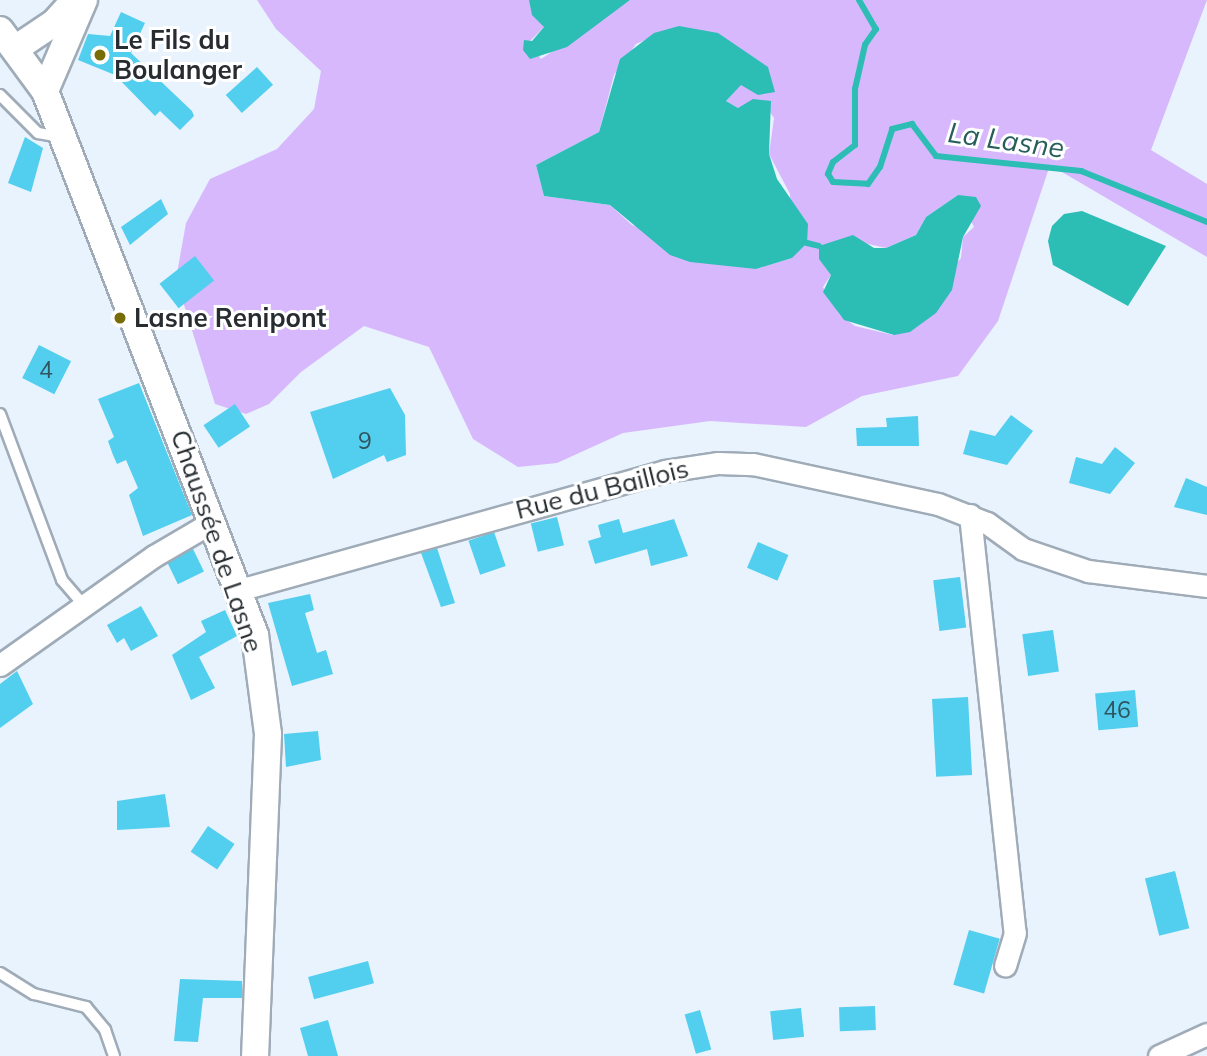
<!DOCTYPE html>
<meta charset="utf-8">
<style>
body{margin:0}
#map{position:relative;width:1207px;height:1056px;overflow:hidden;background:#e8f3fe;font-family:Mulish,sans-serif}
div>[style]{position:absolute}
.green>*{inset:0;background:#d7b8fd}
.water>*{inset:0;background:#2cbdb5}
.stream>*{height:6px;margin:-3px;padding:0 3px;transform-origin:3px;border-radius:3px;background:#2cbdb5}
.building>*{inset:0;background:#52ceee;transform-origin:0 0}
.roads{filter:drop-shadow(2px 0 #9facb8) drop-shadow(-2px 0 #9facb8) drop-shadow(0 2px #9facb8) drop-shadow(0 -2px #9facb8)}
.service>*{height:10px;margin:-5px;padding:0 5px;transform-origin:5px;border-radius:5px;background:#fff}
.minor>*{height:21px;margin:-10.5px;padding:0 10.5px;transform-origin:10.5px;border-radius:10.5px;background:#fff}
.tertiary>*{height:26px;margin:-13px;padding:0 13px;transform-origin:13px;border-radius:13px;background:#fff}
.dots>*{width:19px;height:19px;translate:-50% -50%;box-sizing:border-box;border:4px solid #fff;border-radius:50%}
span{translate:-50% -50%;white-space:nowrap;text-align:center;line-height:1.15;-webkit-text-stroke:6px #fff;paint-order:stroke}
.number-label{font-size:23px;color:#315460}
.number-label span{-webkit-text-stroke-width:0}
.poi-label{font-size:26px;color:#262c30;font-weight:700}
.left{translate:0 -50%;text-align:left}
.street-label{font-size:26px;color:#262c30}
.water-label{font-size:28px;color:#265e5a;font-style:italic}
</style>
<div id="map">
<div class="green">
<i style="clip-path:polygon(evenodd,257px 0,529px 0,544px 27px,530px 41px,541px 59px,630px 0,1207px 0,1151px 150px,1207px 184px,1207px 257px,1050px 165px,998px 321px,958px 376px,862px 396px,806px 427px,710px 421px,623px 433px,557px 463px,518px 467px,473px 439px,429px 347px,364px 326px,301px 372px,269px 404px,246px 414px,215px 404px,176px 279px,186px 223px,210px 179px,277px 149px,314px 109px,321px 71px,276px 29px,257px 0,679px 26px,766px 95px,741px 84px,726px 101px,738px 108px,762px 101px,774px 118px,769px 154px,790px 194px,792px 258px,756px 269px,632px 225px,610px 205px,544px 196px,536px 165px,599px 132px,614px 75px,636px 44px,679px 26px,257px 0,958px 195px,974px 227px,963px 237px,961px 258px,893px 335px,855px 326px,840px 315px,823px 287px,831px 275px,828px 264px,859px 242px,886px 248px,916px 235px,926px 217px,958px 195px)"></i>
</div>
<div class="water">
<i style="clip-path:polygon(529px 0,630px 0,567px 47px,530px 59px,523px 50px,524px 40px,532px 41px,544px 27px,532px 15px)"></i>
<i style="clip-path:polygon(679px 26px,718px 33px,768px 67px,775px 92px,758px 95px,741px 85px,726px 101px,738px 108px,753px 99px,771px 101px,769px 154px,777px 179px,808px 224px,807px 243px,792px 258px,756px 269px,690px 262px,670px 255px,610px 205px,544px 196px,536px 165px,599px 132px,620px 59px,654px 33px)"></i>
<i style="clip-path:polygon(958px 195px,976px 197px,981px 206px,963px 237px,952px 290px,936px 313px,910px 332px,894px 335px,844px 320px,823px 292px,831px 275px,819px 259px,819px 246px,853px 235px,874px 248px,886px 248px,916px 235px,926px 217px)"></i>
<i style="clip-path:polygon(1082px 211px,1166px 246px,1128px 306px,1053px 265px,1048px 241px,1052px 226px,1064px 214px)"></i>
</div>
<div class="stream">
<i style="left:859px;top:0;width:34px;rotate:60deg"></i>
<i style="left:876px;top:29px;width:19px;rotate:125deg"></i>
<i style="left:865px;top:45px;width:45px;rotate:102.8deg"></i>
<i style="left:855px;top:89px;width:56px;rotate:90deg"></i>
<i style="left:855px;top:145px;width:28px;rotate:142deg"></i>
<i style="left:833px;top:162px;width:13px;rotate:113deg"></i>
<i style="left:828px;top:174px;width:9px;rotate:58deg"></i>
<i style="left:833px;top:182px;width:35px;rotate:3deg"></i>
<i style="left:868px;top:184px;width:21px;rotate:-55deg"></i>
<i style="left:880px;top:167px;width:40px;rotate:-72deg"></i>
<i style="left:892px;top:129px;width:21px;rotate:-14deg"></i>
<i style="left:912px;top:124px;width:40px;rotate:53deg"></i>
<i style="left:936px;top:156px;width:146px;rotate:5.9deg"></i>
<i style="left:1081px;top:171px;width:136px;rotate:22deg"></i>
<i style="left:807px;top:243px;width:12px;rotate:14deg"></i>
</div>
<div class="building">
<i style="clip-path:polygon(121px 12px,145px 23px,131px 53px,192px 111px,194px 116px,180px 130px,160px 111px,155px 116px,115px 75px,78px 60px,88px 34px,110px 36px)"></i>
<i style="left:257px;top:67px;width:24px;height:42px;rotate:48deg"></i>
<i style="clip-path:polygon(25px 137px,43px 148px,31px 192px,8px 183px)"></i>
<i style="clip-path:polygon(161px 199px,168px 214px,130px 245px,121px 227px)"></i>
<i style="left:195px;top:256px;width:31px;height:45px;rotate:52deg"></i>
<i style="left:39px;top:345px;width:36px;height:37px;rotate:27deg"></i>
<i style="clip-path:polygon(139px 383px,192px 515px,143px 536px,129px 495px,138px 488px,126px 460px,117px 464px,113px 455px,108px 441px,114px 437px,98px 399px)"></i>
<i style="clip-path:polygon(390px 388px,405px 415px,406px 455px,387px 462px,384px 455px,333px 479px,310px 412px)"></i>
<i style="left:235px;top:404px;width:27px;height:38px;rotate:56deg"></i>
<i style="clip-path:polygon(1011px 415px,1033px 431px,1007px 465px,963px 454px,970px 430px,995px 436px)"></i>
<i style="clip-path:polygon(918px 416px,919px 446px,857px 446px,856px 428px,887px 427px,886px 418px)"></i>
<i style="clip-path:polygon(1115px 447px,1135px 463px,1110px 494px,1069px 483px,1076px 457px,1102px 464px)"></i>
<i style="clip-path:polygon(1186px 478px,1207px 487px,1207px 515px,1174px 507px)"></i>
<i style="left:557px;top:517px;width:29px;height:27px;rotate:76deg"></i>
<i style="clip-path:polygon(619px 519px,623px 533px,674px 519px,688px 556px,651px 566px,647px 549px,595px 564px,588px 541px,601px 537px,598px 525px)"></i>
<i style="left:494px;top:532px;width:36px;height:27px;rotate:71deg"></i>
<i style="left:758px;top:542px;width:33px;height:28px;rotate:23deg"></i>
<i style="clip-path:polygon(437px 548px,455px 603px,441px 607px,421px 553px)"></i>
<i style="left:193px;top:549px;width:25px;height:29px;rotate:64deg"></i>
<i style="left:960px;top:577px;width:51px;height:27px;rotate:83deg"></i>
<i style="clip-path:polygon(310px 594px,314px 610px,305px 613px,317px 653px,326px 650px,333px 674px,292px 686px,268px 603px)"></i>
<i style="clip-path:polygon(141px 606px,158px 636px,131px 651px,124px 638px,117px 643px,107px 625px)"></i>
<i style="clip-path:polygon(225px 610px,237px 636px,199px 657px,215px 688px,191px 700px,172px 655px,206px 632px,201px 621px)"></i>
<i style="left:1053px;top:630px;width:42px;height:31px;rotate:82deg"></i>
<i style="clip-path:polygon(17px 671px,33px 704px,0 728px,0 684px)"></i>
<i style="left:1135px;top:690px;width:37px;height:40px;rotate:85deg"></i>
<i style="left:968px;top:697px;width:78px;height:36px;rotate:87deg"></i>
<i style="clip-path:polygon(318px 731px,321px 760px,286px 767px,284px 734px)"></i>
<i style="clip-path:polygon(165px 794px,170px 827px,117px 830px,117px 801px)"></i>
<i style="left:208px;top:826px;width:32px;height:31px;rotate:34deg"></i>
<i style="left:1175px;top:871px;width:59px;height:31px;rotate:76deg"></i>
<i style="left:969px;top:930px;width:32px;height:57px;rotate:16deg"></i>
<i style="left:368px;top:961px;width:23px;height:62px;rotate:75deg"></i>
<i style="clip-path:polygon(180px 979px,242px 981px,242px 998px,203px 998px,198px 1042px,174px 1041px)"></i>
<i style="left:875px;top:1006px;width:24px;height:36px;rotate:88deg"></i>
<i style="left:801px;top:1008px;width:29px;height:31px;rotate:84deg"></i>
<i style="left:700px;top:1010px;width:41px;height:16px;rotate:74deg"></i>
<i style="clip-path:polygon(328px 1020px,338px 1056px,308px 1056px,300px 1028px)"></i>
</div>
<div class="roads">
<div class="service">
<i style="left:0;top:95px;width:54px;rotate:45deg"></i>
<i style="left:38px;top:133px;width:23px;rotate:10deg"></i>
<i style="left:0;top:414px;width:177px;rotate:69.5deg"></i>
<i style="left:62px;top:580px;width:33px;rotate:49deg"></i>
<i style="left:0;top:973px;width:40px;rotate:32deg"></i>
<i style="left:34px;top:994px;width:54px;rotate:14deg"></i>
<i style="left:86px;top:1007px;width:30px;rotate:50deg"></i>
<i style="left:105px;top:1030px;width:28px;rotate:71deg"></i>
</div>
<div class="minor">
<i style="left:970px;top:515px;width:420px;rotate:83.9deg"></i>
<i style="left:1015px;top:933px;width:34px;rotate:107deg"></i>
<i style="left:239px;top:590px;width:442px;rotate:-15.6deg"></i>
<i style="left:665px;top:471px;width:54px;rotate:-8.6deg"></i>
<i style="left:718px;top:463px;width:35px;rotate:2deg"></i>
<i style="left:753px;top:464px;width:189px;rotate:12.2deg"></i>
<i style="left:938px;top:504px;width:53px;rotate:21.2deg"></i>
<i style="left:987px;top:523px;width:44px;rotate:35.8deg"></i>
<i style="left:1023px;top:549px;width:69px;rotate:18.7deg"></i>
<i style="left:1088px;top:571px;width:120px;rotate:7.2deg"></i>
<i style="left:0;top:665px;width:189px;rotate:-35.3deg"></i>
<i style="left:154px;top:556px;width:69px;rotate:-30.3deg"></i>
<i style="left:1159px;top:1056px;width:53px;rotate:-24.6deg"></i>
</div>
<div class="tertiary">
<i style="left:0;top:30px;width:76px;rotate:53.6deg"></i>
<i style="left:45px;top:91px;width:583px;rotate:68.89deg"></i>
<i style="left:255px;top:635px;width:100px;rotate:82.5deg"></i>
<i style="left:268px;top:734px;width:322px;rotate:92.3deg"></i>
<i style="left:15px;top:49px;width:48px;rotate:-34deg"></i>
<i style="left:55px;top:22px;width:30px;rotate:-48deg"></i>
<i style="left:45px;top:91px;width:99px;rotate:-66.8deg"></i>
</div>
</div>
<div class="dots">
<i style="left:100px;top:55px;background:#776c06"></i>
<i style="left:120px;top:318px;background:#776c06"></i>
</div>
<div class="number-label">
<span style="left:46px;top:370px">4</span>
<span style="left:365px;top:441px">9</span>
<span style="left:1117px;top:710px">46</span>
</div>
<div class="poi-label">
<span class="left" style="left:114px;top:55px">Le Fils du<br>Boulanger</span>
<span class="left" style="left:134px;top:318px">Lasne Renipont</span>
</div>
<div class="street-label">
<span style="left:602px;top:489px;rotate:-14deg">Rue du Baillois</span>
<span style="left:217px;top:541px;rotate:71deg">Chaussée de Lasne</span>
</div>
<div class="water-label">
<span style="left:1006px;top:140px;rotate:8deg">La Lasne</span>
</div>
</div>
